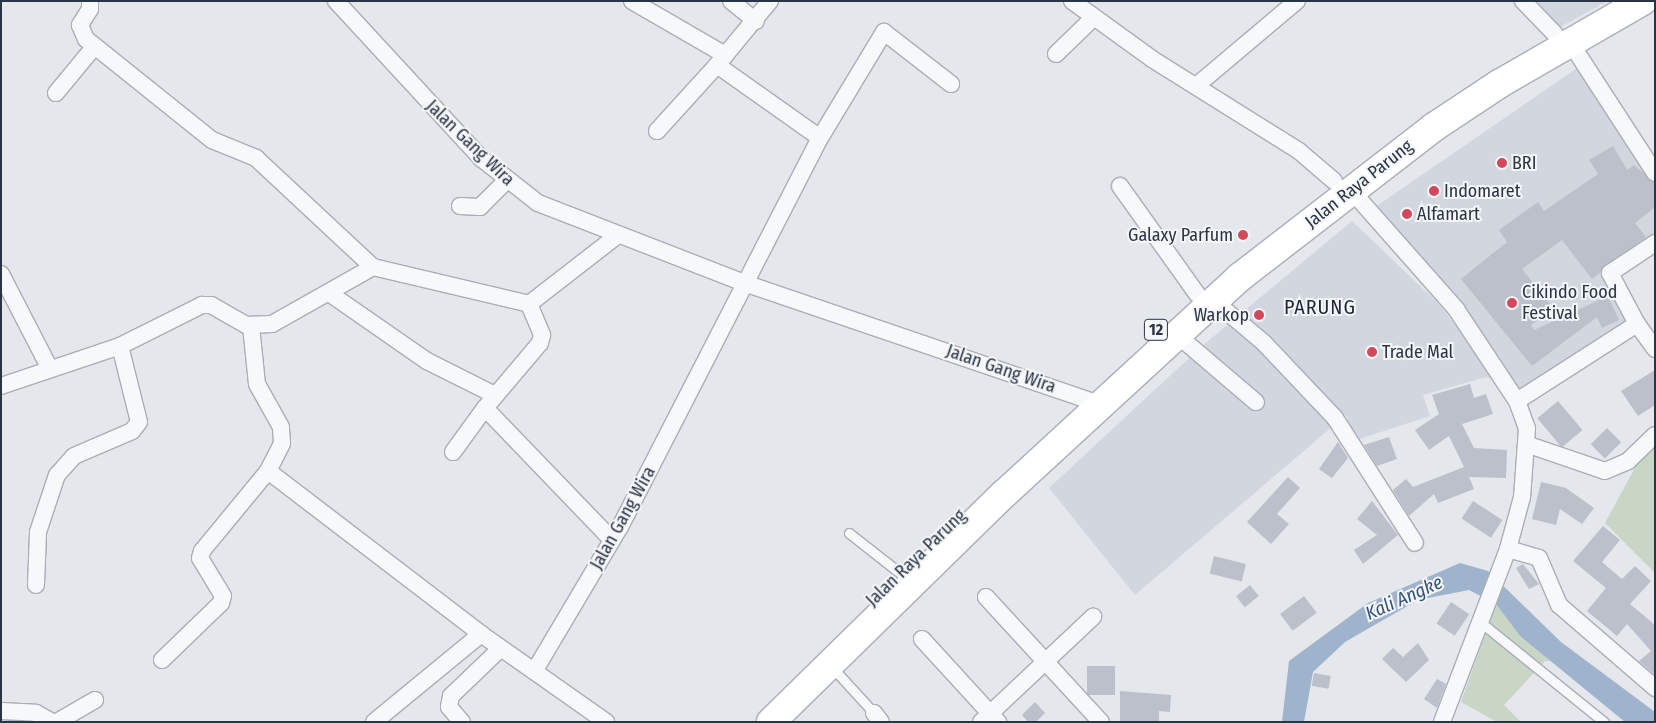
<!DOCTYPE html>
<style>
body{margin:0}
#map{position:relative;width:1656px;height:723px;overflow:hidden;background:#e4e7ec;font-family:"Fira Sans Condensed",sans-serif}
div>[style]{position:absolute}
.built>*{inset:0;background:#d2d6de}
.green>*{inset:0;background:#c9d6c5}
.water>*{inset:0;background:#9fb4cc}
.building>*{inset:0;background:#bbc0ca;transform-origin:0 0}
.roads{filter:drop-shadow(1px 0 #a9aeb7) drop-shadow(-1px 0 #a9aeb7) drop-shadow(0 1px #a9aeb7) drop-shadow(0 -1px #a9aeb7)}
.service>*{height:9px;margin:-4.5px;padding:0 4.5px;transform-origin:4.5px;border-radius:4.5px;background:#f7f8fa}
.minor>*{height:16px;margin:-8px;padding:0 8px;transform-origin:8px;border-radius:8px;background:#f7f8fa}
.trunk>*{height:28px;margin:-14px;padding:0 14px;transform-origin:14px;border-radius:14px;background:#fff}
.dots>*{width:14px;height:14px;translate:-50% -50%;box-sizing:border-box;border:2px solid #f4f6f9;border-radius:50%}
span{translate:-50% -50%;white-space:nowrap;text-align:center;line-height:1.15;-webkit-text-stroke:4px #f4f6f9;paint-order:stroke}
.shield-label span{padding:1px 4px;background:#f4f6f9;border:1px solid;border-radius:4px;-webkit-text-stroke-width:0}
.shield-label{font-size:16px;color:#2b3445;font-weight:700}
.street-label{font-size:18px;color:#2b3445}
.poi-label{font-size:18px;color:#2b3445}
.left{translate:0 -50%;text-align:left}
.right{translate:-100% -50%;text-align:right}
.water-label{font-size:19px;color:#34527a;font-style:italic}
.quarter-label{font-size:20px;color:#1d2536;letter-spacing:1px}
.frame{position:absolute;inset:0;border:2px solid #2b3445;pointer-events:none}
</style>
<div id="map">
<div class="built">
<i style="clip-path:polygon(1521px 1px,1608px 1px,1553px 31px)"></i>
<i style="clip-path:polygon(1583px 64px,1655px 177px,1655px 238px,1608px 267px,1630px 323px,1580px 350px,1527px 400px,1456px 294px,1371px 210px)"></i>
<i style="clip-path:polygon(1352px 221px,1439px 304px,1499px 382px,1486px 377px,1423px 395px,1430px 416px,1356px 440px,1346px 415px,1135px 595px,1049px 488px,1201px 347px)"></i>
</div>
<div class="green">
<i style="clip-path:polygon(1655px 444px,1655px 573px,1605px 523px,1637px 464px)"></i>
<i style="clip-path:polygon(1496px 604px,1520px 636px,1554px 661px,1545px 661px,1504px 705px,1521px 722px,1497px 722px,1461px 702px)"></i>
</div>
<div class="water">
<i style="clip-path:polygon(1460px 563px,1488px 571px,1561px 642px,1655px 712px,1655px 722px,1625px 722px,1520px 636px,1496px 604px,1469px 590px,1418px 600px,1345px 642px,1313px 672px,1304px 722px,1282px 722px,1289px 661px,1368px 603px)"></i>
</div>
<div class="building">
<i style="clip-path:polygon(1613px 146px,1627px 170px,1634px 165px,1655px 183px,1655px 207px,1635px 223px,1646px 237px,1592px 279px,1562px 240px,1522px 269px,1553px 308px,1531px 325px,1534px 330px,1608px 296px,1619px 320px,1602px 328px,1597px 317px,1532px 366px,1461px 279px,1507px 242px,1499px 230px,1538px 202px,1544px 211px,1598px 174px,1589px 160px)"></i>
<i style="clip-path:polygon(1655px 370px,1655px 405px,1638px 416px,1621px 391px)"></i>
<i style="clip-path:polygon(1470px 384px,1474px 398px,1486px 394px,1493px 414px,1462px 424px,1474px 448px,1507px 450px,1506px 478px,1469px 477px,1474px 489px,1438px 503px,1434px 494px,1409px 516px,1393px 490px,1406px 479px,1413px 487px,1464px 467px,1449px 436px,1429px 450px,1415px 430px,1439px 414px,1432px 395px)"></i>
<i style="left:1558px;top:401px;width:38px;height:27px;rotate:50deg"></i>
<i style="left:1607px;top:428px;width:20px;height:23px;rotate:45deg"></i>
<i style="clip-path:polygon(1389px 437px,1397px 459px,1377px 466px,1364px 445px)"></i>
<i style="clip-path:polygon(1338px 442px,1348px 458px,1332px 478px,1319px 469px)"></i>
<i style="clip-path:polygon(1288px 477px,1300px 488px,1277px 514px,1289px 524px,1271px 544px,1247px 522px)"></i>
<i style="clip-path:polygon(1541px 482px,1566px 488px,1594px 508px,1582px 524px,1560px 509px,1556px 525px,1532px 519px)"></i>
<i style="clip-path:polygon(1372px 501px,1398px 535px,1363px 564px,1354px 550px,1377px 535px,1357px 519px)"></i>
<i style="left:1473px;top:501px;width:35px;height:21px;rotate:33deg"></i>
<i style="clip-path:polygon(1603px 526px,1620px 540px,1602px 562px,1622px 579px,1635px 566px,1651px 581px,1630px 604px,1655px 625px,1655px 675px,1639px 661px,1651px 651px,1627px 624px,1617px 636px,1587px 611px,1606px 588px,1573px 561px)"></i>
<i style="left:1214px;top:556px;width:33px;height:18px;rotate:14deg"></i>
<i style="clip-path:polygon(1523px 564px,1539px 584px,1529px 589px,1516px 568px)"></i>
<i style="left:1250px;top:585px;width:14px;height:18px;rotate:51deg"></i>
<i style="left:1304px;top:596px;width:21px;height:30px;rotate:53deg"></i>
<i style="left:1451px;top:602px;width:22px;height:26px;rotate:34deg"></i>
<i style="clip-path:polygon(1418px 643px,1429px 660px,1406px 682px,1382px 659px,1393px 648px,1403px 657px)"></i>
<i style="left:1087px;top:666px;width:28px;height:29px"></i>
<i style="left:1314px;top:673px;width:17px;height:13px;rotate:10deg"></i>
<i style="clip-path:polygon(1437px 679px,1446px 684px,1437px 708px,1424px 699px)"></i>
<i style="clip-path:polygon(1120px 691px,1171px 695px,1170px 712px,1159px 711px,1159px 722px,1120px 722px)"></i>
<i style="clip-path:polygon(1035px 702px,1045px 713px,1036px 722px,1028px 722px,1022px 715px)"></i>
</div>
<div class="roads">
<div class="service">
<i style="left:849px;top:533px;width:65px;rotate:38.1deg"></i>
<i style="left:1478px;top:620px;width:162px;rotate:39deg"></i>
<i style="left:831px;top:666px;width:64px;rotate:47.5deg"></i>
</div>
<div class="minor">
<i style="left:90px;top:1px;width:8px;rotate:90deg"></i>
<i style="left:90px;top:9px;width:19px;rotate:122deg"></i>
<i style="left:80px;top:25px;width:15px;rotate:67deg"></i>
<i style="left:86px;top:39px;width:161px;rotate:38.7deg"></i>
<i style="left:212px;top:140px;width:48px;rotate:22.2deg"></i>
<i style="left:256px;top:158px;width:160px;rotate:43deg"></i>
<i style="left:336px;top:1px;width:215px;rotate:47.3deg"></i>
<i style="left:482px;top:159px;width:71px;rotate:38.2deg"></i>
<i style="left:538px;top:203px;width:224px;rotate:21.2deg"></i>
<i style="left:747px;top:284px;width:376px;rotate:18.8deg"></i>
<i style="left:632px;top:1px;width:108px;rotate:30.1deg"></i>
<i style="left:731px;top:1px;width:32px;rotate:39deg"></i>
<i style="left:770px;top:1px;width:83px;rotate:129.6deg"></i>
<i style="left:717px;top:65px;width:126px;rotate:35.3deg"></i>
<i style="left:1072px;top:1px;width:99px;rotate:35.9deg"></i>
<i style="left:1152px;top:59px;width:173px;rotate:32deg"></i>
<i style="left:1299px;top:151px;width:46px;rotate:40.6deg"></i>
<i style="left:1523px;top:1px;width:45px;rotate:45.9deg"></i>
<i style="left:1570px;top:42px;width:156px;rotate:57deg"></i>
<i style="left:1056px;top:54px;width:50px;rotate:-44.2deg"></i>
<i style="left:1196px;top:86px;width:132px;rotate:-40.1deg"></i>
<i style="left:56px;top:93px;width:60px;rotate:-50.4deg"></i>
<i style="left:657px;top:131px;width:89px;rotate:-47.7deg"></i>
<i style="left:1120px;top:186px;width:133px;rotate:54.5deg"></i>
<i style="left:1350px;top:189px;width:160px;rotate:48.5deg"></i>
<i style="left:1456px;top:309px;width:110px;rotate:56.5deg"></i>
<i style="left:1517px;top:401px;width:29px;rotate:70deg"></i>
<i style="left:1527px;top:428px;width:69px;rotate:94.1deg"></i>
<i style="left:1522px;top:497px;width:54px;rotate:105.1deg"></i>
<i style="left:1508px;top:549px;width:185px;rotate:110.9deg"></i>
<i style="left:460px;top:206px;width:20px;rotate:3deg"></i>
<i style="left:480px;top:207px;width:37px;rotate:-45deg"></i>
<i style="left:1px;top:274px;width:107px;rotate:62.7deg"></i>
<i style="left:329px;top:293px;width:119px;rotate:34.8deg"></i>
<i style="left:427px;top:361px;width:74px;rotate:26.6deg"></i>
<i style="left:1213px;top:300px;width:67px;rotate:40.1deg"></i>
<i style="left:1264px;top:343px;width:103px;rotate:46.6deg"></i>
<i style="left:1335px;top:418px;width:148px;rotate:57.4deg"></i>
<i style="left:529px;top:304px;width:34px;rotate:67deg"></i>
<i style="left:542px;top:335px;width:8px;rotate:104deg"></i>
<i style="left:540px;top:343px;width:85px;rotate:130.2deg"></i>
<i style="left:485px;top:408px;width:183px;rotate:46.1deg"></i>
<i style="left:529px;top:304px;width:113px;rotate:-37.8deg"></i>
<i style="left:1637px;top:324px;width:31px;rotate:54deg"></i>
<i style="left:1176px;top:334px;width:105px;rotate:40.4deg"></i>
<i style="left:1px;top:386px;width:126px;rotate:-18.6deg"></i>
<i style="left:120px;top:346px;width:92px;rotate:-26.6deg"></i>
<i style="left:202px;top:305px;width:9px"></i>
<i style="left:211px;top:305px;width:40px;rotate:29.7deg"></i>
<i style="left:246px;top:325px;width:26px;rotate:-2deg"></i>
<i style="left:272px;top:324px;width:116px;rotate:-29.4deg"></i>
<i style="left:373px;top:267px;width:160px;rotate:13.3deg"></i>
<i style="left:1517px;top:401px;width:143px;rotate:-32.7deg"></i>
<i style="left:1637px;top:324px;width:58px;rotate:-117.9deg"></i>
<i style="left:1610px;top:273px;width:54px;rotate:-33.7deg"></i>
<i style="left:1529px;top:445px;width:80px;rotate:18.9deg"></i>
<i style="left:1605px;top:471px;width:25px;rotate:-23deg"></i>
<i style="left:1628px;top:461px;width:37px;rotate:-44deg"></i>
<i style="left:453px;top:452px;width:54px;rotate:-54deg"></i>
<i style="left:268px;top:471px;width:268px;rotate:37.4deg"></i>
<i style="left:481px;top:634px;width:153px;rotate:35.1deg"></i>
<i style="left:1508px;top:549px;width:32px;rotate:16deg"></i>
<i style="left:1539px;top:558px;width:51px;rotate:66.9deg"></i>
<i style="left:1559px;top:605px;width:127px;rotate:40.8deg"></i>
<i style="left:36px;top:585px;width:53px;rotate:-87.8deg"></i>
<i style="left:38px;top:532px;width:60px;rotate:-71.6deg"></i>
<i style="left:57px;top:475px;width:25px;rotate:-48deg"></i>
<i style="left:74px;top:456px;width:63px;rotate:-23.3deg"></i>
<i style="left:132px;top:431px;width:11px;rotate:-52deg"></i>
<i style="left:139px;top:422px;width:78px;rotate:-104deg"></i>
<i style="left:986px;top:597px;width:170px;rotate:47.4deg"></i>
<i style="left:922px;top:639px;width:113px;rotate:47.5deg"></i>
<i style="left:162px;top:660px;width:82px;rotate:-44deg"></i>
<i style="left:221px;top:603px;width:7px;rotate:-74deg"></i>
<i style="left:223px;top:596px;width:44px;rotate:-121.2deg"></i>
<i style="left:200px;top:558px;width:7px;rotate:-74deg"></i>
<i style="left:202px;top:551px;width:104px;rotate:-50.5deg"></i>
<i style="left:268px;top:471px;width:31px;rotate:-63deg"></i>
<i style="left:282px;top:443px;width:16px;rotate:-94deg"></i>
<i style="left:281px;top:427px;width:49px;rotate:-119.2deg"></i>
<i style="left:257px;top:384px;width:58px;rotate:-95.9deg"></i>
<i style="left:535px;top:670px;width:166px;rotate:-59.3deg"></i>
<i style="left:620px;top:527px;width:437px;rotate:-62.8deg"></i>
<i style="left:820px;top:138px;width:124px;rotate:-58.9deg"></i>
<i style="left:884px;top:32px;width:85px;rotate:37.8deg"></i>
<i style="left:1px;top:711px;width:35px;rotate:3deg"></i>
<i style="left:36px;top:713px;width:18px;rotate:29deg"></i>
<i style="left:874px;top:713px;width:11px;rotate:52deg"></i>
<i style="left:57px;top:722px;width:44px;rotate:-30.1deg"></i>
<i style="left:374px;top:722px;width:139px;rotate:-39.4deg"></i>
<i style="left:462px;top:722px;width:20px;rotate:-131deg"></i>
<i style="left:449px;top:707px;width:11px;rotate:-80deg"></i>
<i style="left:451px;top:696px;width:69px;rotate:-43.8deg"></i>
<i style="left:981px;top:722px;width:154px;rotate:-43.2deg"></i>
</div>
<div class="trunk">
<i style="left:771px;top:722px;width:326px;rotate:-44.4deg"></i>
<i style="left:1004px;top:494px;width:321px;rotate:-42.6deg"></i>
<i style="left:1240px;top:277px;width:245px;rotate:-37.7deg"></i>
<i style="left:1434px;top:127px;width:78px;rotate:-33.5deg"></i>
<i style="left:1499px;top:84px;width:166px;rotate:-30deg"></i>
</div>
</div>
<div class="dots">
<i style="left:1502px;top:163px;background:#d1495b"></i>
<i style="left:1434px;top:191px;background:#d1495b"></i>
<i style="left:1407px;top:214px;background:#d1495b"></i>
<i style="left:1243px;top:235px;background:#d1495b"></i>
<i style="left:1512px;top:303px;background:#d1495b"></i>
<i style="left:1259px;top:315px;background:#d1495b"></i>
<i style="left:1372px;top:352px;background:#d1495b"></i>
</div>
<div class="shield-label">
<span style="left:1156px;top:330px">12</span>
</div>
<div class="street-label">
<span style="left:470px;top:143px;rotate:44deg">Jalan Gang Wira</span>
<span style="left:1359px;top:184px;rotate:-38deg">Jalan Raya Parung</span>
<span style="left:1001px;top:369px;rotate:19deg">Jalan Gang Wira</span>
<span style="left:623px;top:518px;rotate:-61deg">Jalan Gang Wira</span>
<span style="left:916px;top:558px;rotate:-44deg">Jalan Raya Parung</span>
</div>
<div class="poi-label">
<span class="left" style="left:1512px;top:163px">BRI</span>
<span class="left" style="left:1444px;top:191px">Indomaret</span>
<span class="left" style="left:1417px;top:214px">Alfamart</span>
<span class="right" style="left:1233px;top:235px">Galaxy Parfum</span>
<span class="left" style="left:1522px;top:303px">Cikindo Food<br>Festival</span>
<span class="right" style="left:1249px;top:315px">Warkop</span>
<span class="left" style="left:1382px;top:352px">Trade Mal</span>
</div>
<div class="water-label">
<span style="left:1404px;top:598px;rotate:-24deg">Kali Angke</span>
</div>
<div class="quarter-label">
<span style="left:1320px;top:307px">PARUNG</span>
</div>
<div class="frame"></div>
</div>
